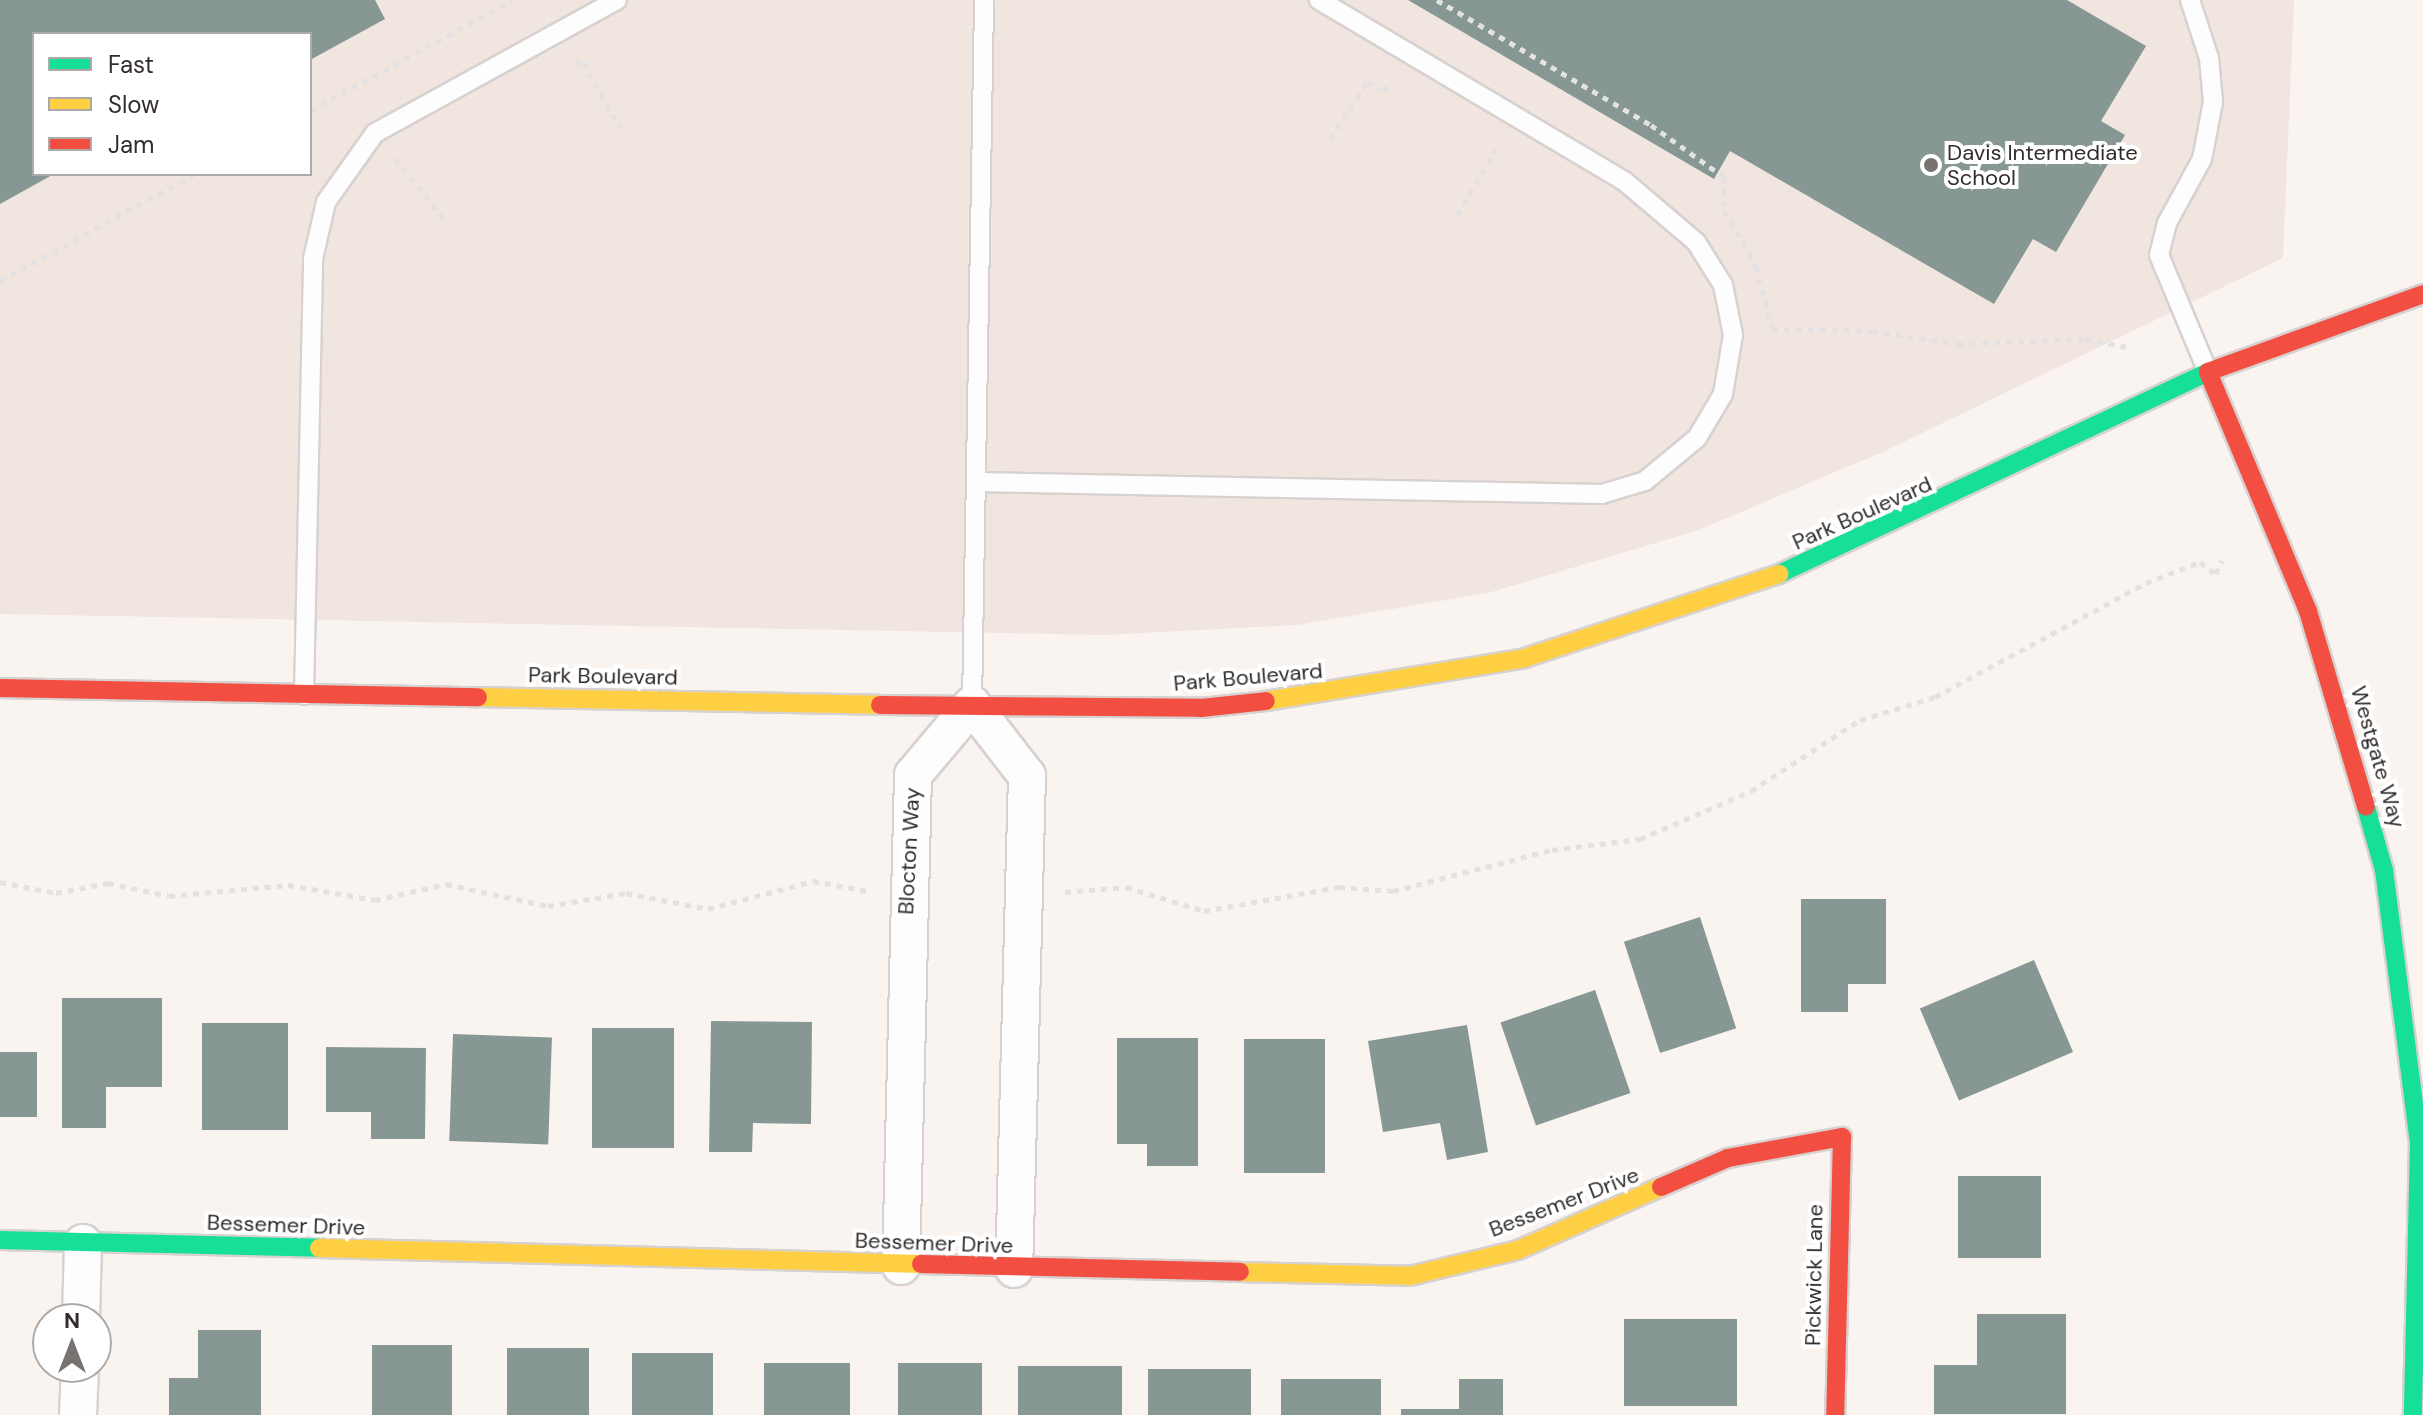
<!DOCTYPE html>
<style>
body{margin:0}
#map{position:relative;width:2423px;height:1415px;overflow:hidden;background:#faf4f1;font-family:"DM Sans",sans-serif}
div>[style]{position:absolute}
.built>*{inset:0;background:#f1e5df}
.building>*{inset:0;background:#869794;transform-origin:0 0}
.path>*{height:5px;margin-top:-2.5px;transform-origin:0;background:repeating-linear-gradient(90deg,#e3e1e1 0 6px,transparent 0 12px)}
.roads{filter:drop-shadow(2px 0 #d7d2d0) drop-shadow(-2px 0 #d7d2d0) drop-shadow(0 2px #d7d2d0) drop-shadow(0 -2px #d7d2d0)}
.lane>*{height:18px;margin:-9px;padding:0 9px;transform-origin:9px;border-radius:9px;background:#fefdfd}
.street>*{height:36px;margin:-18px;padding:0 18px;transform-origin:18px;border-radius:18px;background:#fefdfd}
.fast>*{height:18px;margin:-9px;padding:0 9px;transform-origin:9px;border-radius:9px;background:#16e098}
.slow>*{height:18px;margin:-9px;padding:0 9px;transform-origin:9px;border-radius:9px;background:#ffcf43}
.jam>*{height:18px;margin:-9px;padding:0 9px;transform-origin:9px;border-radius:9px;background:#f24e42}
.dots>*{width:22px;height:22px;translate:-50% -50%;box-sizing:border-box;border:4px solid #fff;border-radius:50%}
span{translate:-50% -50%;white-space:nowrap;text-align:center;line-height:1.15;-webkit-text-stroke:8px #fff;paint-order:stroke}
.poi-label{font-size:22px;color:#322d2b}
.left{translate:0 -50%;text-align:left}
.street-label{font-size:22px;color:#322d2b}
.legend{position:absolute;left:32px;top:32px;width:280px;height:144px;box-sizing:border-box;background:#fff;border:2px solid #adabaa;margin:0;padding:10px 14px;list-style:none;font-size:24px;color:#322d2b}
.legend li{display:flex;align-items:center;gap:16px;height:40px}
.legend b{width:40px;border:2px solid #adabaa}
.north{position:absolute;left:32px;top:1303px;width:80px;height:80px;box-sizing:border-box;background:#fff;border:2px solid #adabaa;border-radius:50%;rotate:0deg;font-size:22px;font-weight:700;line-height:32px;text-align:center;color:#322d2b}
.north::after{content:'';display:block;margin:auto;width:28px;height:36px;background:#787370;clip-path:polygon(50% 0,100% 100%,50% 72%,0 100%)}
</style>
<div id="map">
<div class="built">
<i style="clip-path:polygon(evenodd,0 0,2294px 0,2283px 258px,1885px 451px,1696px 531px,1488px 593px,1297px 625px,1104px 635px,0 614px,0 0,34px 34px,310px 34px,310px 174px,34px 174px,34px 34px)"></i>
</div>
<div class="building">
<i style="clip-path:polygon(0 0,375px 0,385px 19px,310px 60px,310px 34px,34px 34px,34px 174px,54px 174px,0 204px)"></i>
<i style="clip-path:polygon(1408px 0,2067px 0,2146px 46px,2101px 121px,2125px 135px,2056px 252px,2033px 239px,1994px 304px,1730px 151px,1714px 179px)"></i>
<i style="clip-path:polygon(1801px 899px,1886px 899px,1886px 984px,1848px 984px,1848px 1012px,1801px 1012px)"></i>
<i style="left:1700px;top:917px;width:117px;height:80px;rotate:72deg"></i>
<i style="left:2034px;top:960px;width:100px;height:124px;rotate:67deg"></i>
<i style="left:1595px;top:990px;width:109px;height:100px;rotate:71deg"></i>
<i style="clip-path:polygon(62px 998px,162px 998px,162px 1087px,106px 1087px,106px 1128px,62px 1128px)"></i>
<i style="clip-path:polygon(711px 1021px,812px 1022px,811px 1124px,753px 1123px,752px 1152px,709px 1152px)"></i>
<i style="left:202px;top:1023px;width:86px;height:107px"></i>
<i style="clip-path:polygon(1467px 1025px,1488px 1152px,1447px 1160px,1440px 1123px,1383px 1132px,1368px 1041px)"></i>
<i style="left:592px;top:1028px;width:82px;height:120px"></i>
<i style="left:453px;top:1034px;width:99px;height:107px;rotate:2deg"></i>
<i style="clip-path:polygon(1117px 1038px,1198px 1038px,1198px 1166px,1147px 1166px,1147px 1144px,1117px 1144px)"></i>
<i style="left:1244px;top:1039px;width:81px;height:134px"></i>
<i style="clip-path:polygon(326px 1047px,426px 1048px,425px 1139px,371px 1139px,371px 1112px,326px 1112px)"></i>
<i style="left:0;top:1052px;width:37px;height:65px"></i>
<i style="left:1958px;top:1176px;width:83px;height:82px"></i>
<i style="clip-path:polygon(1977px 1314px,2066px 1314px,2066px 1414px,1934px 1414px,1934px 1365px,1977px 1365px)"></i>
<i style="left:1624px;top:1319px;width:113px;height:87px"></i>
<i style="clip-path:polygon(198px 1330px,261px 1330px,261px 1415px,169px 1415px,169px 1378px,198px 1378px)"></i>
<i style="left:372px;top:1345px;width:80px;height:70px"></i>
<i style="left:507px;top:1348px;width:82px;height:67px"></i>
<i style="left:632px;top:1353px;width:81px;height:62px"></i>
<i style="left:764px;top:1363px;width:86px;height:52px"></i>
<i style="left:898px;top:1363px;width:84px;height:52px"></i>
<i style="left:1018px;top:1366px;width:104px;height:49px"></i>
<i style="left:1148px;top:1369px;width:103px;height:46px"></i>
<i style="left:1281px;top:1379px;width:100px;height:36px"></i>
<i style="clip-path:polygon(1459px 1379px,1503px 1379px,1503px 1415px,1401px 1415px,1401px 1409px,1459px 1409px)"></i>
</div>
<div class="path">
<i style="left:1437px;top:0;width:248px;rotate:30.3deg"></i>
<i style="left:1651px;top:125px;width:90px;rotate:35.5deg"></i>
<i style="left:1724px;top:177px;width:34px;rotate:90deg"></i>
<i style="left:1724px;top:211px;width:64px;rotate:59.8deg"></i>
<i style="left:1756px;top:266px;width:65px;rotate:75.7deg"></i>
<i style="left:1772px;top:329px;width:100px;rotate:1.1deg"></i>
<i style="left:1872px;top:331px;width:87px;rotate:8.6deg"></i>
<i style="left:1958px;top:344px;width:127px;rotate:-2.3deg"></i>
<i style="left:2085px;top:339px;width:43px;rotate:10.8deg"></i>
<i style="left:575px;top:62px;width:8px"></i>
<i style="left:583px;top:62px;width:75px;rotate:60.4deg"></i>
<i style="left:310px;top:111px;width:231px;rotate:-28.7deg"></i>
<i style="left:1330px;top:139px;width:68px;rotate:-57deg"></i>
<i style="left:1367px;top:82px;width:18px;rotate:29deg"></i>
<i style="left:1383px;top:91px;width:11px;rotate:-56deg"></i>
<i style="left:395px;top:158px;width:85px;rotate:51.2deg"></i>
<i style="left:1457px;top:215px;width:76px;rotate:-59deg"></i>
<i style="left:0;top:281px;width:222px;rotate:-28.8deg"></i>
<i style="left:0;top:882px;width:57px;rotate:11.1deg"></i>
<i style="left:56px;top:893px;width:53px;rotate:-10.9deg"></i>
<i style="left:108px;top:883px;width:62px;rotate:12deg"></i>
<i style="left:169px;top:896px;width:120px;rotate:-5.3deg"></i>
<i style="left:288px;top:885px;width:88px;rotate:9.8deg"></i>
<i style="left:375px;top:900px;width:73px;rotate:-12.7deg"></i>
<i style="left:446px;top:884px;width:104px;rotate:12.2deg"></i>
<i style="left:548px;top:906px;width:79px;rotate:-9.5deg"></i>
<i style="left:626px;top:893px;width:84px;rotate:11deg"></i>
<i style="left:708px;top:909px;width:109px;rotate:-14.9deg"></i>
<i style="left:813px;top:881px;width:56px;rotate:10.3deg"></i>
<i style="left:1065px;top:892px;width:61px;rotate:-4.7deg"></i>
<i style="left:1126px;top:887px;width:82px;rotate:17.1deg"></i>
<i style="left:1204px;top:911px;width:137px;rotate:-10.1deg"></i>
<i style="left:1339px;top:887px;width:54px;rotate:4.2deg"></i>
<i style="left:1393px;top:891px;width:164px;rotate:-14.5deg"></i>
<i style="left:1552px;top:850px;width:89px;rotate:-7.1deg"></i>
<i style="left:1640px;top:839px;width:121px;rotate:-23.4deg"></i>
<i style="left:1751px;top:791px;width:130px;rotate:-33.1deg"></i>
<i style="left:1860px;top:720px;width:78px;rotate:-17deg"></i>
<i style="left:1935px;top:697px;width:240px;rotate:-28.4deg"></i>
<i style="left:2146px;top:583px;width:58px;rotate:-21.3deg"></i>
<i style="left:2200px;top:562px;width:20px;rotate:37deg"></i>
<i style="left:2216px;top:574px;width:15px;rotate:-67deg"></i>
</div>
<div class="roads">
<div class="lane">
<i style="left:2190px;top:0;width:61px;rotate:71.9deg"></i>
<i style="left:2209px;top:58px;width:44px;rotate:84.8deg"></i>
<i style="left:2213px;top:102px;width:58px;rotate:100.9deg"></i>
<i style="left:2202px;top:159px;width:73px;rotate:118.7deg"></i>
<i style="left:2167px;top:223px;width:33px;rotate:104deg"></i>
<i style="left:2159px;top:255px;width:127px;rotate:67.3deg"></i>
<i style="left:977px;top:482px;width:625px;rotate:1.1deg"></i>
<i style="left:1602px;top:494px;width:45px;rotate:-16.8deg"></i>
<i style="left:1645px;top:481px;width:67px;rotate:-39.6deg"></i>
<i style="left:1697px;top:438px;width:51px;rotate:-59.4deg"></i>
<i style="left:1723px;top:394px;width:60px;rotate:-80.4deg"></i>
<i style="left:1733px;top:335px;width:51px;rotate:-101.3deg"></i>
<i style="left:1723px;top:285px;width:51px;rotate:-122.1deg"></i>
<i style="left:1696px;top:242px;width:94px;rotate:-139.7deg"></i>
<i style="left:1624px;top:181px;width:355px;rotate:-149.3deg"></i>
<i style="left:304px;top:695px;width:436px;rotate:-88.8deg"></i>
<i style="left:313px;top:259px;width:58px;rotate:-77.2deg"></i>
<i style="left:326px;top:202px;width:85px;rotate:-54.6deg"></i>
<i style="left:375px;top:133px;width:276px;rotate:-28.8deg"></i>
<i style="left:972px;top:705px;width:705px;rotate:-89.02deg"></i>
</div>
<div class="street">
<i style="left:901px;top:1266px;width:491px;rotate:-88.6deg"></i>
<i style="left:913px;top:775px;width:92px;rotate:-49.9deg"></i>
<i style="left:972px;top:705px;width:90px;rotate:52.2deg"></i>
<i style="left:1027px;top:776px;width:493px;rotate:91.5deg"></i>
<i style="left:81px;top:1319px;width:76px;rotate:-88.5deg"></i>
<i style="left:78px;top:1415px;width:48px;rotate:-87.6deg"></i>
</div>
<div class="fast">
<i style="left:1779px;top:574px;width:474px;rotate:-25.2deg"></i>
<i style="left:2366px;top:807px;width:66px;rotate:74.1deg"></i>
<i style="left:2384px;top:870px;width:275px;rotate:82.7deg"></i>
<i style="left:2419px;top:1143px;width:272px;rotate:91.3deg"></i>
<i style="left:0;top:1240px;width:319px;rotate:1.4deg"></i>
</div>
<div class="slow">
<i style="left:478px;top:697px;width:402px;rotate:1.1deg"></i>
<i style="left:1266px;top:701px;width:263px;rotate:-9.4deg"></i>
<i style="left:1525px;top:658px;width:268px;rotate:-18.3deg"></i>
<i style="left:319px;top:1248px;width:602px;rotate:1.52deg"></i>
<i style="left:1240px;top:1272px;width:170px;rotate:1.3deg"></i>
<i style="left:1410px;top:1276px;width:111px;rotate:-13.5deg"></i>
<i style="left:1518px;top:1250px;width:156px;rotate:-23.8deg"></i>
</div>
<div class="jam">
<i style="left:2208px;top:372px;width:259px;rotate:67.3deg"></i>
<i style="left:2308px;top:611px;width:204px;rotate:73.5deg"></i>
<i style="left:2208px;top:372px;width:229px;rotate:-19.9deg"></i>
<i style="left:0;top:688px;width:478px;rotate:1.1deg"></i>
<i style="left:880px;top:705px;width:321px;rotate:0.5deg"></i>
<i style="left:1201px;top:708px;width:65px;rotate:-6.1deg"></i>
<i style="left:1661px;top:1187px;width:73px;rotate:-23.4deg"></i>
<i style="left:1728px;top:1158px;width:116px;rotate:-10.4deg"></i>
<i style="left:1842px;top:1137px;width:278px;rotate:91.4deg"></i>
<i style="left:921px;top:1264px;width:319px;rotate:1.4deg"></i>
</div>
</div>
<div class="dots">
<i style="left:1931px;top:165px;background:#787370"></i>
</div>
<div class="poi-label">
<span class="left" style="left:1947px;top:165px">Davis Intermediate<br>School</span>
</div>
<div class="street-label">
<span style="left:1862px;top:513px;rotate:-24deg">Park Boulevard</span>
<span style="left:603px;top:676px;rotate:1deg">Park Boulevard</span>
<span style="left:1248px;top:677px;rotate:-5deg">Park Boulevard</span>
<span style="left:2378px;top:757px;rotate:74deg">Westgate Way</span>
<span style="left:909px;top:851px;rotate:-87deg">Blocton Way</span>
<span style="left:1564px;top:1202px;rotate:-21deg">Bessemer Drive</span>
<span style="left:286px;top:1225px;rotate:2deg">Bessemer Drive</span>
<span style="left:934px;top:1243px;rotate:2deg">Bessemer Drive</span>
<span style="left:1814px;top:1275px;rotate:-89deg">Pickwick Lane</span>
</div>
<ul class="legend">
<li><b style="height:10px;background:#16e098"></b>Fast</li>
<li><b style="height:10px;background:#ffcf43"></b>Slow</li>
<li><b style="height:10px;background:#f24e42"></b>Jam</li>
</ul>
<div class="north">N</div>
</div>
